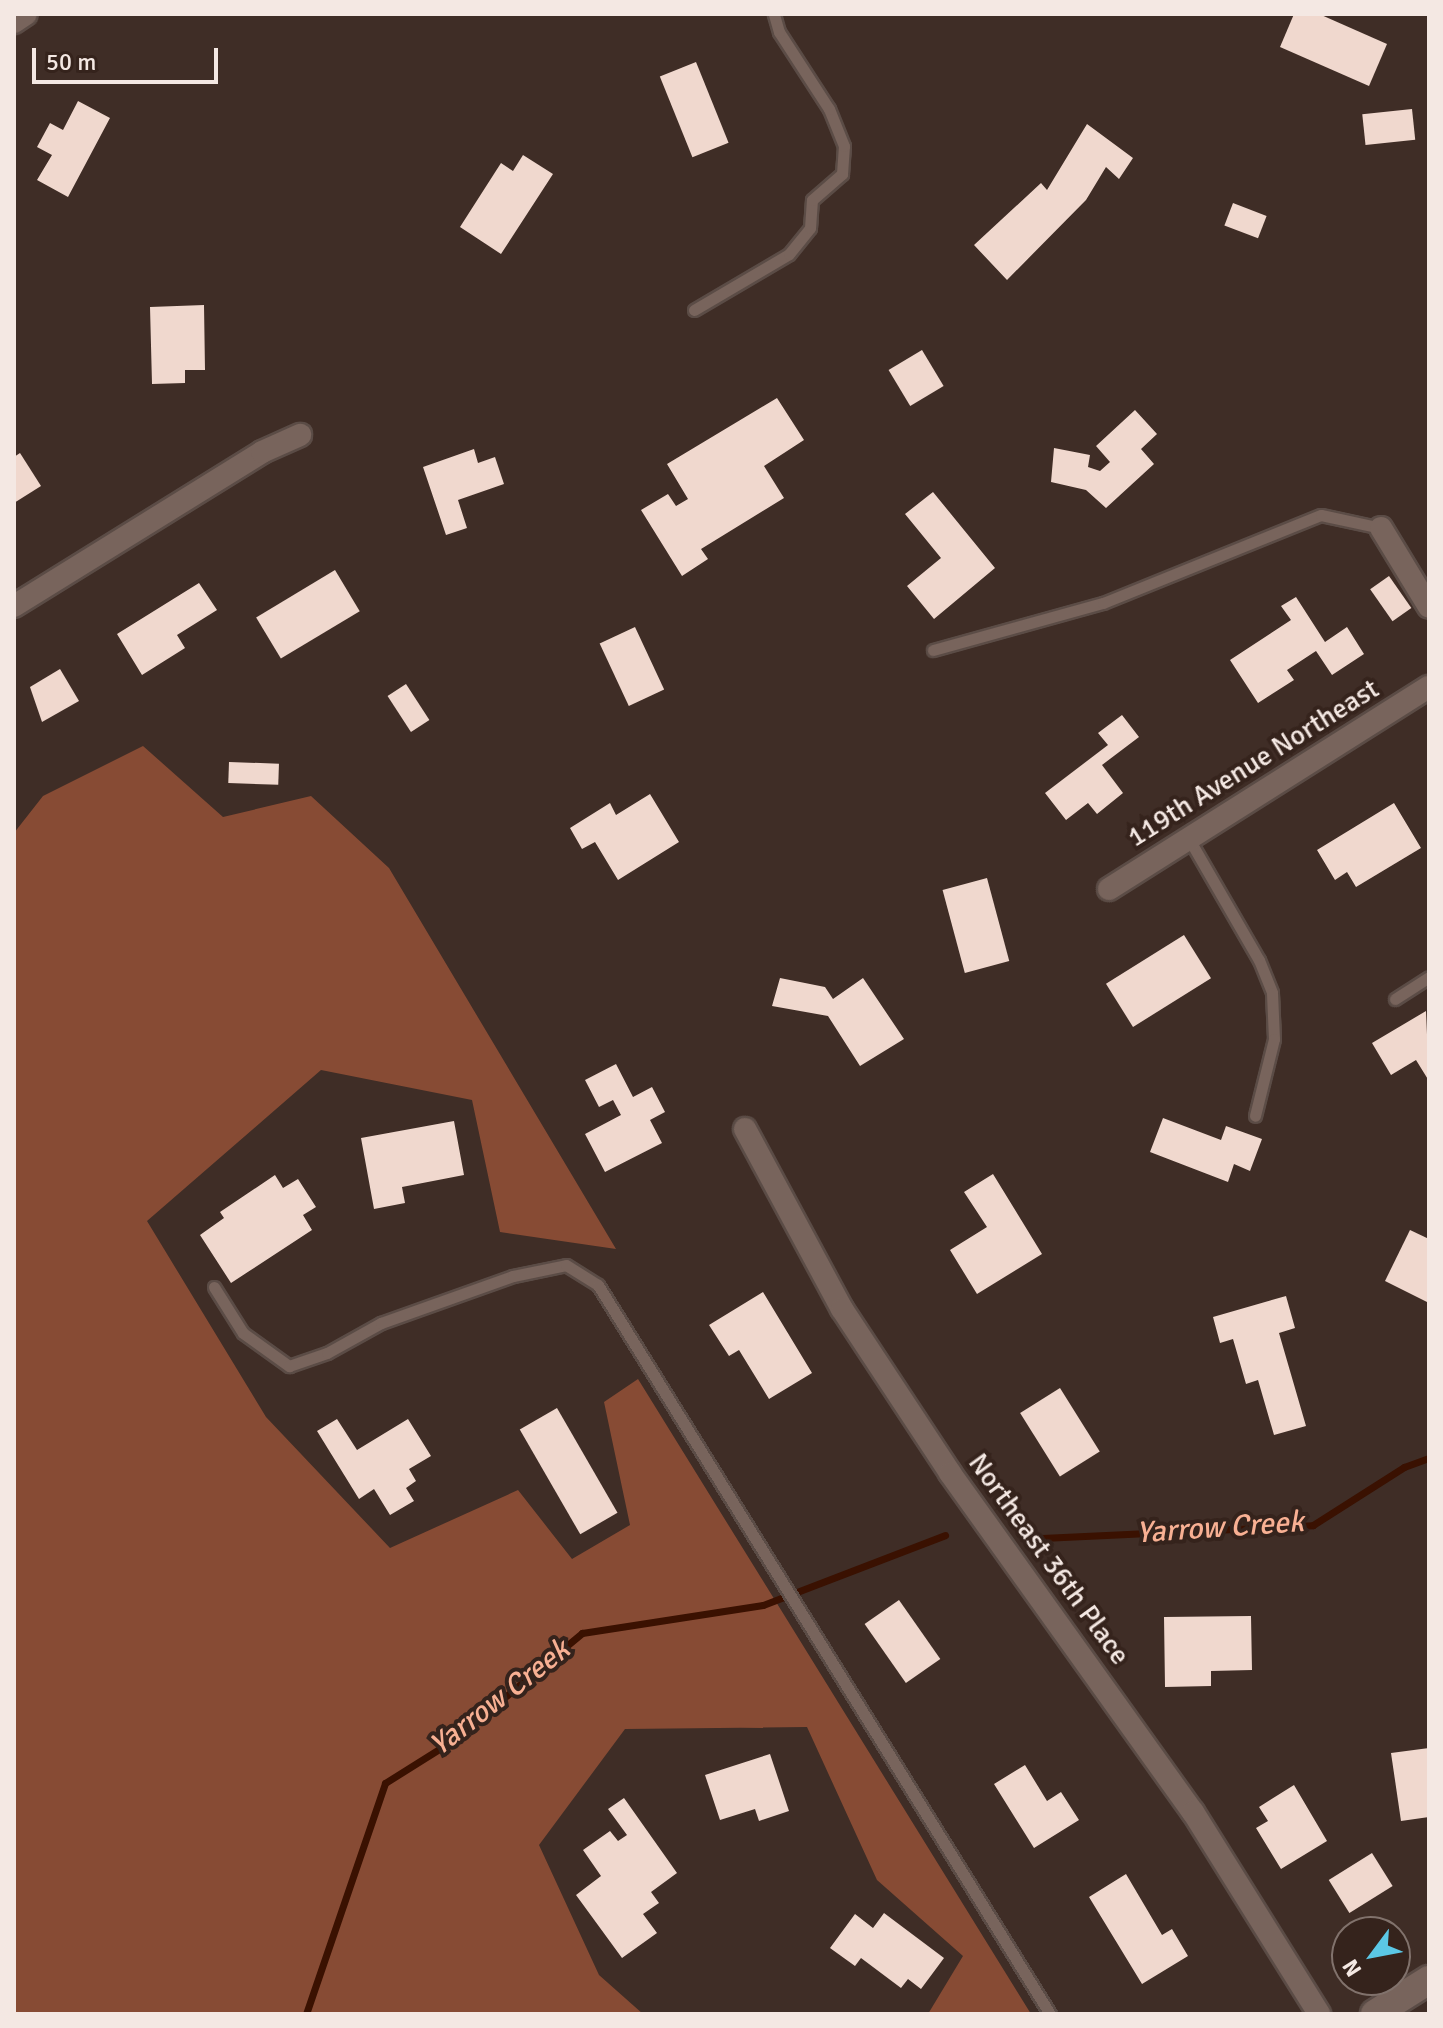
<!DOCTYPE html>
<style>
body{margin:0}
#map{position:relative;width:1443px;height:2028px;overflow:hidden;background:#3f2d26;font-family:Signika,sans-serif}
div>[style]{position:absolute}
.forest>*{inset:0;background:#874b34}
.stream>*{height:7px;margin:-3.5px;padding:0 3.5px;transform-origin:3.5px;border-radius:3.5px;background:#3a1101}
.building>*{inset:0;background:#f0d8ce;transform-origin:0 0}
.roads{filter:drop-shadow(2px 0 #5b4c46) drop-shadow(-2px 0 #5b4c46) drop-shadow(0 2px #5b4c46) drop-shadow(0 -2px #5b4c46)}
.service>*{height:11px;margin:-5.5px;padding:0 5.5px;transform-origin:5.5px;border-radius:5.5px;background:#78645c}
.minor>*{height:22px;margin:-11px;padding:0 11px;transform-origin:11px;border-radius:11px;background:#78645c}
.tertiary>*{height:28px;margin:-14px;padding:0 14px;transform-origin:14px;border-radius:14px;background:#78645c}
span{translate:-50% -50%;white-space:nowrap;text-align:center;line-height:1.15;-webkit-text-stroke:8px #35231c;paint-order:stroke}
.street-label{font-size:28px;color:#f4e8e3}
.water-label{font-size:30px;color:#f8b093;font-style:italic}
.frame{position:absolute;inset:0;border:16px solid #f4e8e3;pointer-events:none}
.north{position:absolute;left:1331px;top:1916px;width:80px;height:80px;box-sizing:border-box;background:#35231c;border:2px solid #81726c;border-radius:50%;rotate:238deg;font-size:22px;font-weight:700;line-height:32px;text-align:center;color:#f4e8e3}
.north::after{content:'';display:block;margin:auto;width:28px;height:36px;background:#5bc8e6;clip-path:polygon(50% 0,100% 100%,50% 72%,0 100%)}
.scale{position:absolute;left:32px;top:48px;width:186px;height:36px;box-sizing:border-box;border:4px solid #f4e8e3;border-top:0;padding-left:10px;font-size:24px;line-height:28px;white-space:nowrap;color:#f4e8e3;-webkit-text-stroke:6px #35231c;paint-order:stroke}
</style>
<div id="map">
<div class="forest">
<i style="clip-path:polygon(143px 746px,223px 817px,311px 796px,389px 868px,616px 1249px,500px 1232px,472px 1100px,321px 1070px,147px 1221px,266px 1417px,390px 1548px,518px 1490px,572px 1559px,630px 1525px,604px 1402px,638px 1379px,1031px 2014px,928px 2014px,963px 1956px,877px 1880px,807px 1727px,625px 1729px,539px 1845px,599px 1975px,643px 2014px,14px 2014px,14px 833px,43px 796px)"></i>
</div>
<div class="stream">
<i style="left:1042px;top:1538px;width:271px;rotate:-2.7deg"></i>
<i style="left:1313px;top:1525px;width:108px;rotate:-32.5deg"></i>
<i style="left:1404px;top:1467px;width:27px;rotate:-20deg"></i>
<i style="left:306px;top:2014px;width:244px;rotate:-71.1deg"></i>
<i style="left:385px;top:1783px;width:79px;rotate:-32.1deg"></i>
<i style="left:452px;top:1741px;width:169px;rotate:-39.7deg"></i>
<i style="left:582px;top:1633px;width:183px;rotate:-8.8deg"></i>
<i style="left:763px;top:1605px;width:195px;rotate:-21deg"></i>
</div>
<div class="building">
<i style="clip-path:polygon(1294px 14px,1319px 14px,1387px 44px,1369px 86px,1280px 47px)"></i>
<i style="left:696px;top:62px;width:87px;height:39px;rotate:68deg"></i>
<i style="clip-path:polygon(78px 101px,110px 118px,68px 197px,37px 180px,52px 155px,37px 147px,50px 123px,63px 130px)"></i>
<i style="left:1412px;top:109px;width:31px;height:50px;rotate:84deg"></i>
<i style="clip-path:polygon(1087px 124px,1133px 158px,1119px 179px,1106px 167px,1086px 200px,1007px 280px,974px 245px,1041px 183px,1047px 190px)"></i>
<i style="clip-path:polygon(523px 155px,553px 174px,501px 254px,460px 227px,501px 163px,513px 171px)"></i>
<i style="left:1233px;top:203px;width:36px;height:24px;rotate:21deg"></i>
<i style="clip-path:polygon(204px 305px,205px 370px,185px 370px,185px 383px,152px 384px,150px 307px)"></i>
<i style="left:922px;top:350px;width:42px;height:39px;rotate:59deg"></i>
<i style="clip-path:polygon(777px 398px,804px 440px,764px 466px,784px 498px,701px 549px,708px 559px,682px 576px,641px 510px,668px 494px,676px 506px,688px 499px,667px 464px)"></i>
<i style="clip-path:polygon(1135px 410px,1157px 434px,1141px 449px,1154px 464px,1106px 508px,1086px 490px,1051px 482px,1054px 448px,1090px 455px,1088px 467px,1100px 471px,1110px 462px,1096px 446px)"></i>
<i style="clip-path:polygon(474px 449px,478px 463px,495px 457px,504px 484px,458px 500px,467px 528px,446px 535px,423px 467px)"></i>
<i style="clip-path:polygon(20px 453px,41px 486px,14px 503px,14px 457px)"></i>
<i style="clip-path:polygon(933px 492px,995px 568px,934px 619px,907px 586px,941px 558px,905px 514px)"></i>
<i style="left:335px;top:570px;width:48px;height:92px;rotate:59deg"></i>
<i style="left:1389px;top:576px;width:39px;height:23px;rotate:55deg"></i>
<i style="clip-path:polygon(199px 583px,217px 610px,177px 635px,185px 648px,142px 675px,117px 634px)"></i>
<i style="clip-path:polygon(1296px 597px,1325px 642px,1347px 627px,1364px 654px,1332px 675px,1316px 651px,1287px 670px,1294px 680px,1258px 703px,1230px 660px,1291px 620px,1281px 606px)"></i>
<i style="left:635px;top:627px;width:69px;height:39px;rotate:65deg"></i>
<i style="clip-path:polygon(60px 669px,79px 701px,42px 722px,30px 687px)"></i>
<i style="left:406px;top:684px;width:43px;height:22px;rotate:57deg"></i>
<i style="clip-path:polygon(1122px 715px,1139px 737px,1102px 765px,1123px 793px,1097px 814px,1088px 803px,1066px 820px,1045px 793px,1108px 745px,1098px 733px)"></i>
<i style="left:229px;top:762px;width:50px;height:21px;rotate:2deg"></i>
<i style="clip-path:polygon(650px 794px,679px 842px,618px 880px,595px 842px,582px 849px,570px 828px,610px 803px,616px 815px)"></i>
<i style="clip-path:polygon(1394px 803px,1421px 848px,1356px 887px,1347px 872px,1335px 880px,1317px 850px)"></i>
<i style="left:987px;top:878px;width:86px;height:46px;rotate:75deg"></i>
<i style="left:1184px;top:935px;width:51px;height:92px;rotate:58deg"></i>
<i style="clip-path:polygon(780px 978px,825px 987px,833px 999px,863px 978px,904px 1039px,860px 1066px,828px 1016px,772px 1006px)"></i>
<i style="clip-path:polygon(1426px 1011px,1429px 1081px,1416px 1060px,1391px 1075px,1372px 1043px)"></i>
<i style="clip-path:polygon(616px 1064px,633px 1097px,652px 1087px,665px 1112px,650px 1120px,662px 1143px,605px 1172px,585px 1134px,621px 1115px,613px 1100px,599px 1107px,585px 1080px)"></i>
<i style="clip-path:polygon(1163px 1118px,1221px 1140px,1226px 1126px,1262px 1139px,1250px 1171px,1234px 1164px,1228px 1182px,1150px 1152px)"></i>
<i style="clip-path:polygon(454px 1121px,464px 1175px,402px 1187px,405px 1203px,374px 1209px,361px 1138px)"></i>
<i style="clip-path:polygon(993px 1174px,1042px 1254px,977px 1294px,950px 1250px,987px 1227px,964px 1192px)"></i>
<i style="clip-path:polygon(275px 1175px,283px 1188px,298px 1179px,316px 1207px,303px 1215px,312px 1230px,231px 1283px,200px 1235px,224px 1218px,220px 1212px)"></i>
<i style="clip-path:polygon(1410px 1230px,1429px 1239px,1429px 1303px,1385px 1281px)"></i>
<i style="clip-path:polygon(763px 1292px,812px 1373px,769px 1399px,739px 1350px,729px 1356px,709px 1325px)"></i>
<i style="clip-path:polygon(1286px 1296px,1295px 1328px,1279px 1333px,1306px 1426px,1274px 1435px,1258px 1380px,1246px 1384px,1233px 1339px,1220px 1343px,1213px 1317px)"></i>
<i style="left:1060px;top:1388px;width:75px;height:47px;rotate:58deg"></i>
<i style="left:557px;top:1408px;width:121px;height:43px;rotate:60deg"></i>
<i style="clip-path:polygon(337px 1419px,357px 1450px,408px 1419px,431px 1456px,409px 1469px,416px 1481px,406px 1488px,414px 1501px,390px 1515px,374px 1489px,359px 1499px,317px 1431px)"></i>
<i style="left:899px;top:1600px;width:72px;height:42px;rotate:55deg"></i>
<i style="clip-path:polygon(1251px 1616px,1252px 1670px,1211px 1671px,1211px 1686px,1165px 1687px,1164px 1617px)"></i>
<i style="clip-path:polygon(1429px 1748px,1429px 1817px,1401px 1821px,1391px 1753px)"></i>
<i style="clip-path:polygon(770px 1754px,789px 1811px,759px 1821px,755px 1809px,720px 1820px,705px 1775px)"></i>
<i style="clip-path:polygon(1025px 1765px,1047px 1801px,1061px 1792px,1079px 1820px,1034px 1848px,994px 1784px)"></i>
<i style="clip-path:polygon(1294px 1785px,1327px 1841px,1281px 1869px,1256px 1828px,1268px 1821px,1259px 1807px)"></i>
<i style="clip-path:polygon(624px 1798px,677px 1873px,651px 1892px,659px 1903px,643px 1914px,657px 1933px,622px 1958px,576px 1895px,601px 1876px,583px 1850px,610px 1831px,618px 1841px,627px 1835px,608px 1809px)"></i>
<i style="left:1372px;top:1853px;width:39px;height:51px;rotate:58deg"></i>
<i style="clip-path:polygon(1126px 1874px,1162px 1935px,1172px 1929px,1188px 1956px,1142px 1984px,1089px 1897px)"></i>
<i style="clip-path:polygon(884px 1913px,944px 1958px,921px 1989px,908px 1979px,901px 1988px,861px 1958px,855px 1966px,830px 1948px,855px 1914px,873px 1928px)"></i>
</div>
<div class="roads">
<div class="service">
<i style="left:694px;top:310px;width:110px;rotate:-30.5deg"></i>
<i style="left:789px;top:254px;width:33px;rotate:-51deg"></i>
<i style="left:810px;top:228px;width:28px;rotate:-86deg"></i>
<i style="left:812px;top:200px;width:40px;rotate:-41deg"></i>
<i style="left:842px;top:174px;width:28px;rotate:-86deg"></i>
<i style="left:844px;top:146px;width:40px;rotate:-112deg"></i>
<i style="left:829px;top:109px;width:92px;rotate:-123deg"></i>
<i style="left:779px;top:32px;width:19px;rotate:-106deg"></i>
<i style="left:933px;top:650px;width:176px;rotate:-15.5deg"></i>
<i style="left:1103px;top:603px;width:235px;rotate:-22deg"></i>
<i style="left:1321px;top:515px;width:61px;rotate:12.2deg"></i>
<i style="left:1189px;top:839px;width:140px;rotate:60deg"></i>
<i style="left:1259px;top:960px;width:35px;rotate:68deg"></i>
<i style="left:1272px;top:993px;width:46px;rotate:87.5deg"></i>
<i style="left:1274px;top:1039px;width:79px;rotate:103.9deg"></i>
<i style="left:1395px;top:999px;width:40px;rotate:-32.9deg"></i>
<i style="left:214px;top:1287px;width:54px;rotate:57.8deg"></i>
<i style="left:243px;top:1333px;width:57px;rotate:35.7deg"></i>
<i style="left:289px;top:1366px;width:40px;rotate:-18.9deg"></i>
<i style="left:327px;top:1353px;width:62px;rotate:-29.1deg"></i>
<i style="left:381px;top:1323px;width:140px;rotate:-19.6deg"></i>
<i style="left:513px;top:1276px;width:54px;rotate:-11.7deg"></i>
<i style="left:566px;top:1265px;width:38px;rotate:32deg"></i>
<i style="left:598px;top:1285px;width:858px;rotate:58.2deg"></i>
</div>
<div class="minor">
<i style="left:14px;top:22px;width:14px;rotate:-34deg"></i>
<i style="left:1381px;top:528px;width:92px;rotate:58.7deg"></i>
<i style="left:14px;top:606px;width:292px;rotate:-31.8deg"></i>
<i style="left:262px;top:452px;width:42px;rotate:-24.1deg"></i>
<i style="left:1109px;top:889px;width:378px;rotate:-32.3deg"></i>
<i style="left:745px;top:1129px;width:204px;rotate:61.7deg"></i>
<i style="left:842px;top:1309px;width:196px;rotate:56.6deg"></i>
<i style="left:950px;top:1473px;width:417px;rotate:54.4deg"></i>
<i style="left:1193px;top:1812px;width:238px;rotate:58deg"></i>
</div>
<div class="tertiary">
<i style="left:1375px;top:2014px;width:64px;rotate:-32.2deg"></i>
</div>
</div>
<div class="street-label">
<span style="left:1253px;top:763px;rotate:-32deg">119th Avenue Northeast</span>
<span style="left:1049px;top:1559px;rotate:54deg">Northeast 36th Place</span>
</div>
<div class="water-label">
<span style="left:1220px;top:1528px;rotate:-4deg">Yarrow Creek</span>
<span style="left:500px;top:1698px;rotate:-38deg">Yarrow Creek</span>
</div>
<div class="frame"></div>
<div class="north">N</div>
<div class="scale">50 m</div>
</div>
